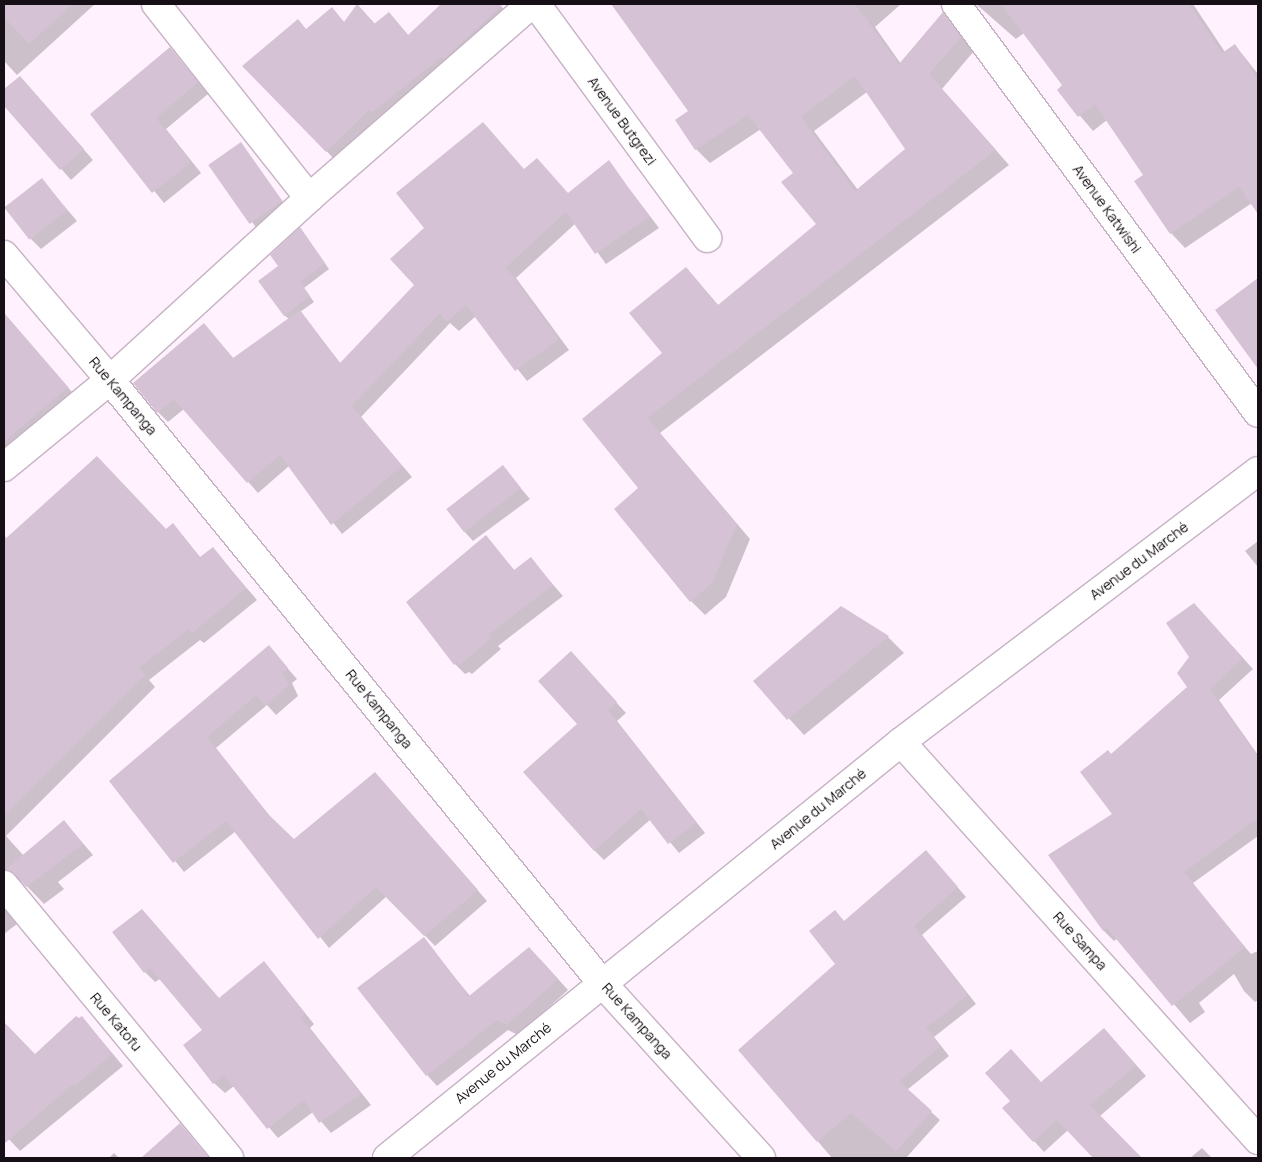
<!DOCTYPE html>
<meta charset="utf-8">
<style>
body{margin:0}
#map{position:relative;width:1262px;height:1162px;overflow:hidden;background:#fff2fe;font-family:Manrope,sans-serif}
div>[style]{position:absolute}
.shadow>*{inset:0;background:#0003;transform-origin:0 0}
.building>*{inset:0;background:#d6c2d5;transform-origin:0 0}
.roads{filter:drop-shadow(1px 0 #c6b2c5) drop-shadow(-1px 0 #c6b2c5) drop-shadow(0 1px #c6b2c5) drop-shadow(0 -1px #c6b2c5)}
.street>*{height:28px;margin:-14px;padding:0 14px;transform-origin:14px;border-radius:14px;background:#fff}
.secondary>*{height:28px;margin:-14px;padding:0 14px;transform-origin:14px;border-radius:14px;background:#fff}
span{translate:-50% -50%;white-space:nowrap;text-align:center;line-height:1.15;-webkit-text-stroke:4.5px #fff;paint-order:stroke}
.street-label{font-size:14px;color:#160f15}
.frame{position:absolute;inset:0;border:5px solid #160f15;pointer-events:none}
</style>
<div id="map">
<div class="shadow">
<i style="clip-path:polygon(4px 4px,95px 4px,17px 75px,4px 61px)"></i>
<i style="clip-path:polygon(443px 4px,499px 4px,510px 15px,336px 161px,244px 66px,307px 30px,332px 9px,345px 23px,358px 5px,375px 24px,389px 13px,409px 36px)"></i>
<i style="clip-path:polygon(evenodd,613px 4px,901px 4px,875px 27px,901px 64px,943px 14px,974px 51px,942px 89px,1009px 165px,660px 433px,750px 539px,726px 597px,705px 615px,691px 601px,640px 488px,584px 419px,663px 353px,686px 268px,719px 306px,817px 224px,795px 173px,761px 129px,710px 163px,696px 149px,676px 120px,690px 111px,613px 4px,867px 92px,907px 149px,858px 190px,814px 131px,867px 92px)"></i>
<i style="clip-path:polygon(976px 4px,1193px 4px,1225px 52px,1235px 45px,1258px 74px,1258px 212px,1252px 203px,1185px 248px,1171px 233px,1136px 182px,1145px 176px,1107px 120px,1093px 131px,1058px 90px,1064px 85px,1024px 33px,1016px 39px)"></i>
<i style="clip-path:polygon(170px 48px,208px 94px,166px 129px,201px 173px,164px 203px,92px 114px)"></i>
<i style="clip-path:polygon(20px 77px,93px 160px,71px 180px,4px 104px,4px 91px)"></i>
<i style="left:241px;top:144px;width:86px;height:37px;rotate:54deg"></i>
<i style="clip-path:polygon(609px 162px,659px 228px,606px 264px,576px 223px,516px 278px,569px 350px,527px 381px,476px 316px,459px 331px,450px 323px,361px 417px,412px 477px,342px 534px,289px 466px,258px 493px,184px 409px,168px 422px,158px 412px,204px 325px,234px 359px,289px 319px,284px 315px,279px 267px,300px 229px,329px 269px,304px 288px,314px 302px,300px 312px,341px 364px,525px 170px,569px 195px)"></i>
<i style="clip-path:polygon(42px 180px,77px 221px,41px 249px,31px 239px)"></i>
<i style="clip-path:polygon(1258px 280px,1258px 367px,1216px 310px)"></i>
<i style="clip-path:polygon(4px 313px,78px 399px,4px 450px)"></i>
<i style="clip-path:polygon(503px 467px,530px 499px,473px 541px,463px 530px)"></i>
<i style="clip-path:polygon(172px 525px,201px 558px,213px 549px,257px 600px,204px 643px,200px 640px,149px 680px,155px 687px,6px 836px,24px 856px,64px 821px,93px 855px,58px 882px,64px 889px,44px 904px,22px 881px,5px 884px,4px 887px,4px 535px,7px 539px,166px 530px)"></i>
<i style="clip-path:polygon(486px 537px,515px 571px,531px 559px,563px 596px,498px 646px,501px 649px,472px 674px,469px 672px,465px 674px,455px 664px)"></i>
<i style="clip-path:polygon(1258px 541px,1258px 567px,1245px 551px)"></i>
<i style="clip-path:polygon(841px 608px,888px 637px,904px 653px,804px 735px,755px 681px)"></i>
<i style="clip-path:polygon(1204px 615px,1253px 669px,1219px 700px,1258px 755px,1258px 836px,1193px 883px,1195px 886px,1146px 924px,1208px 904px,1251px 954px,1258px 951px,1258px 1000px,1255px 1002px,1244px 991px,1234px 974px,1199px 1003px,1205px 1012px,1190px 1023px,1118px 938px,1114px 941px,1104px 931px,1050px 855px,1113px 815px,1108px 751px,1112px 755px,1189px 687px,1191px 657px)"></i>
<i style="clip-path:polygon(269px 647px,297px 679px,292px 683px,298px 696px,276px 715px,267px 705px,216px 748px,276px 824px,294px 840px,384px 783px,487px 901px,435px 946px,387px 896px,329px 948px,236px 831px,184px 872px,111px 781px)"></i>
<i style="clip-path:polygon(580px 663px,626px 713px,617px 721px,705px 833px,679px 853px,651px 819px,604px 860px,594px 850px,579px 724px)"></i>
<i style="clip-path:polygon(935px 861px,966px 897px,922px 935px,976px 1004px,934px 1037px,949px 1056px,907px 1090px,940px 1120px,906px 1158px,832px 1158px,740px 1050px,836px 964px,835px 912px,845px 922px)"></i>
<i style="clip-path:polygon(4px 906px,17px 924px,4px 934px)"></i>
<i style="clip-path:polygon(114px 932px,219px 999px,264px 963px,314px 1024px,310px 1028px,371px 1105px,331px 1133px,313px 1112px,278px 1138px,234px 1086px,225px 1093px,214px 1083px,204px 1030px,160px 979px,155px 982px,145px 972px)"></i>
<i style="clip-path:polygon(423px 939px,471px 997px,540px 959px,568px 990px,518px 1035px,508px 1030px,437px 1086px,427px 1075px)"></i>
<i style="clip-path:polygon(82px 1017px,123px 1066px,20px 1151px,4px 1134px,4px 1023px,35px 1055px)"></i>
<i style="clip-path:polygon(1114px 1040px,1146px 1076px,1100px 1116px,1141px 1158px,1095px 1158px,1068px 1130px,1044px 1152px,1004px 1108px)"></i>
<i style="clip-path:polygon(180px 1125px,209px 1158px,149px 1158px,146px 1155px)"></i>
<i style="clip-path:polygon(1202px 1148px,1212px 1158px,1190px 1158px)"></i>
<i style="clip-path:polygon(114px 1153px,119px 1158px,109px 1158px)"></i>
</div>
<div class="building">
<i style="clip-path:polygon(4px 4px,73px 4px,29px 44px,4px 17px)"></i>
<i style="clip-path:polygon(357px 4px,374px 24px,389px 12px,408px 35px,441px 4px,503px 4px,444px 59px,442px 57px,372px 112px,369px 110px,326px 152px,242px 66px,298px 19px,306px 29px,332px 7px,344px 22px)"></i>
<i style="clip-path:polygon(evenodd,611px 4px,855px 4px,899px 64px,943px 12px,961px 37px,929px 74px,996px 150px,647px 418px,737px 524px,712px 583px,690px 602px,614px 509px,638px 488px,582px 419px,662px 353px,629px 313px,686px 267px,718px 305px,816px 224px,781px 182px,793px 173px,748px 115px,695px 150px,675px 120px,688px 111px,611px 4px,855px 76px,905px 149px,855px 191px,801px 117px,855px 76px)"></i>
<i style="clip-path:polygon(1001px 4px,1189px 4px,1222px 53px,1235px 44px,1258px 80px,1258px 214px,1239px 187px,1170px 234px,1134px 181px,1143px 175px,1095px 104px,1078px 117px,1057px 90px,1062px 85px)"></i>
<i style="clip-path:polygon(170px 47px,198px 82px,156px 118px,191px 162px,152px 193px,90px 114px)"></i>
<i style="clip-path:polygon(20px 76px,84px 149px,60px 170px,4px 106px,4px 89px)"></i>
<i style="clip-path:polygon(483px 122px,524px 169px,537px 158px,568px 193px,609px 160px,649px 217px,595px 254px,566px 212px,506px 267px,559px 339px,515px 371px,466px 305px,447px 322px,440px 313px,352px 406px,402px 466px,331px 525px,280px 455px,247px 483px,174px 399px,157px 413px,133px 383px,204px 323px,233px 358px,300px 310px,340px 363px,414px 285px,390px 259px,424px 228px,396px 193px)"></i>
<i style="left:241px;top:142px;width:72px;height:40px;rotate:55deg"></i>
<i style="left:42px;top:178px;width:41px;height:48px;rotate:52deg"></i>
<i style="clip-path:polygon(300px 227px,325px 263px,300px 282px,310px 296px,284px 316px,258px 281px,278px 266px,270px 255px)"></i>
<i style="clip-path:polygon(1258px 278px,1258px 369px,1215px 310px)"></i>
<i style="clip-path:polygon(4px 313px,68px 387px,4px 442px)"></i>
<i style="clip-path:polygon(97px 456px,166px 529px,173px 523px,200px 557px,213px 547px,246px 588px,192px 633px,188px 629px,139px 668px,145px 675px,4px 816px,4px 540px)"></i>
<i style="left:503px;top:465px;width:29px;height:72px;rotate:52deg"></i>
<i style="clip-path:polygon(486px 535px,514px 570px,531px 557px,553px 585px,488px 635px,491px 638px,460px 665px,458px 662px,454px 665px,406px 602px)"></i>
<i style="clip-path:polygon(1194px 603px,1243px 658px,1210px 689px,1258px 757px,1258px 818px,1184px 872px,1245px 947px,1172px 1006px,1107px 928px,1103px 931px,1048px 855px,1112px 814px,1080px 772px,1108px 750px,1111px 754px,1187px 687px,1177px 673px,1189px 657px,1166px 623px)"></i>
<i style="clip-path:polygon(841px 606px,889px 636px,787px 720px,753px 681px)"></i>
<i style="clip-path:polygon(269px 645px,288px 668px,283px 673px,289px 685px,265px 706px,256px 695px,207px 737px,269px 815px,294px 839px,375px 772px,478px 890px,424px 936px,376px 887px,318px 939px,226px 821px,173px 863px,109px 781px)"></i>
<i style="clip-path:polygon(571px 651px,617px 702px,608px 710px,696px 823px,668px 844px,641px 809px,594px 851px,523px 772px,577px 724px,538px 681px)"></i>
<i style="clip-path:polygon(64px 820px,83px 844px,26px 887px,16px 875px,5px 870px)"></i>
<i style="clip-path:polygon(926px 850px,958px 887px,914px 926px,968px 995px,926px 1028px,941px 1046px,899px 1081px,932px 1111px,896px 1151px,851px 1113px,817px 1142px,738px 1050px,835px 964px,809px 931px,835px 910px,844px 921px)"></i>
<i style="clip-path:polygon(142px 909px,219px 998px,264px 961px,305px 1013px,300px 1017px,361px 1094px,319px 1123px,304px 1100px,267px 1129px,224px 1075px,213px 1084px,183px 1045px,202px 1030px,150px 968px,144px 973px,112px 932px)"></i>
<i style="clip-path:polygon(424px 937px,469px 996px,529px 947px,558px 979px,507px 1025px,497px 1020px,426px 1076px,357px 988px)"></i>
<i style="clip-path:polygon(76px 1016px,79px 1018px,82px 1016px,112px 1054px,75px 1086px,73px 1084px,4px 1144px,4px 1022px,35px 1054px)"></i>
<i style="clip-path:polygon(1104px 1028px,1136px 1065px,1090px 1105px,1142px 1158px,1093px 1158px,1057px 1120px,1033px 1142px,1002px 1108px,1010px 1101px,985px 1073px,1011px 1049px,1041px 1082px)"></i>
<i style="clip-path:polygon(180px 1123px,209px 1158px,141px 1158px)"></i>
</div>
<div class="roads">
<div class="street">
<i style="left:156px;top:4px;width:247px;rotate:51.7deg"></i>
<i style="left:536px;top:4px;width:290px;rotate:53.8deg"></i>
<i style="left:956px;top:4px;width:508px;rotate:53.56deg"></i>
<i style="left:4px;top:255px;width:164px;rotate:49.7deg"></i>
<i style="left:110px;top:380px;width:778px;rotate:50.79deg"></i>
<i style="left:602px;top:983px;width:236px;rotate:47.7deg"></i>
<i style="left:4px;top:467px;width:137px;rotate:-39.4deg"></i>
<i style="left:110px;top:380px;width:270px;rotate:-42.4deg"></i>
<i style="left:309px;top:198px;width:295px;rotate:-41.1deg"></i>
<i style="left:901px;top:742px;width:535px;rotate:48.11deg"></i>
<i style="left:4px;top:885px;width:354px;rotate:50.5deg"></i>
</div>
<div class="secondary">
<i style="left:387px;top:1158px;width:661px;rotate:-38.98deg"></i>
<i style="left:901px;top:742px;width:448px;rotate:-37.2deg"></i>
</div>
</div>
<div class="street-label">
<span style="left:622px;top:121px;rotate:54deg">Avenue Butgrezi</span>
<span style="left:1107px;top:209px;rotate:54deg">Avenue Katwishi</span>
<span style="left:123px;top:396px;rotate:50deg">Rue Kampanga</span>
<span style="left:1139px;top:561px;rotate:-37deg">Avenue du Marché</span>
<span style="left:379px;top:709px;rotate:51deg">Rue Kampanga</span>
<span style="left:818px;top:809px;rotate:-39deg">Avenue du Marché</span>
<span style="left:1080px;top:941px;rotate:48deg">Rue Sampa</span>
<span style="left:637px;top:1021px;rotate:48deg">Rue Kampanga</span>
<span style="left:116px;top:1022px;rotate:50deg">Rue Katofu</span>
<span style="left:503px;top:1063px;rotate:-39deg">Avenue du Marché</span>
</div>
<div class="frame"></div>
</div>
